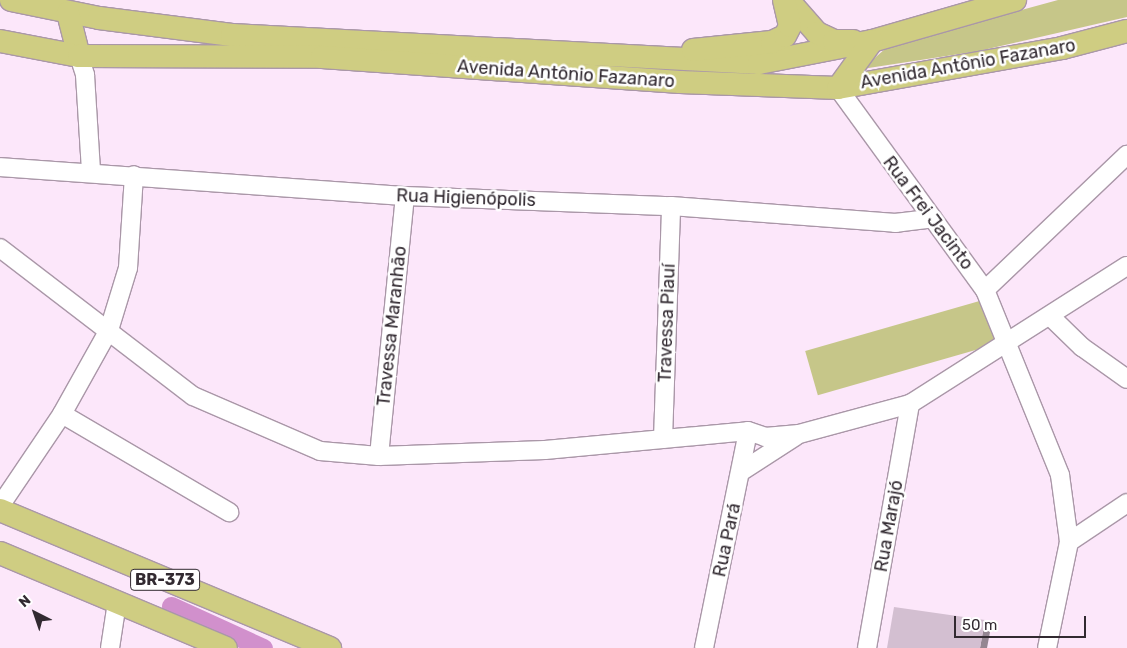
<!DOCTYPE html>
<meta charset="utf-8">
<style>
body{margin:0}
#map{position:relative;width:1127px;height:648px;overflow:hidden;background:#fce7fa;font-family:Rubik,sans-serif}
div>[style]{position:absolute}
.green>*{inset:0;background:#c6c689;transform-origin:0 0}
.canal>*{height:19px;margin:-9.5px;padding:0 9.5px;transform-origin:9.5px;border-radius:9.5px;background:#d190cc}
.roads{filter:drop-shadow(1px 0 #aa97a8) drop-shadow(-1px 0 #aa97a8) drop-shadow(0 1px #aa97a8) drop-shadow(0 -1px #aa97a8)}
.minor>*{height:18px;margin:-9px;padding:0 9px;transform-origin:9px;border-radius:9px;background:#fff}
.major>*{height:22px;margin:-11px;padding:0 11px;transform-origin:11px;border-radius:11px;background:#cfcd82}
.shaded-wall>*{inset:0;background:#948692}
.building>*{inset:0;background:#d3bfd1}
span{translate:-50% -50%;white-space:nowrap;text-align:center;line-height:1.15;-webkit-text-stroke:5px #fff;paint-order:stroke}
.shield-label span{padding:1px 4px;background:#fff;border:1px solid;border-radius:4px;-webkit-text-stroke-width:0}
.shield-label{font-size:16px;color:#322a31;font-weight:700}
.street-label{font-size:18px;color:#322a31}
.north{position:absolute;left:10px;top:588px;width:50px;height:50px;-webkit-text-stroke:4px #fff;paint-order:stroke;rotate:319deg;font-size:14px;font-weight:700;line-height:20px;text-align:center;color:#322a31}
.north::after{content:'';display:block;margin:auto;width:18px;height:22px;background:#322a31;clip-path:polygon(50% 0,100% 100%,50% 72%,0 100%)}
.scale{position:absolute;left:954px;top:616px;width:132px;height:22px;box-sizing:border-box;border:2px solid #322a31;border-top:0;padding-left:6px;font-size:15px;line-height:18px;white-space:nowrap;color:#322a31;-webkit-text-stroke:4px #fff;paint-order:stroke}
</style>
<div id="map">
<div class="green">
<i style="clip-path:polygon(1058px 0,1127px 0,1127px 17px,979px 51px,862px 69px,885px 49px,912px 40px)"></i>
<i style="left:983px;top:300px;width:46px;height:185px;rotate:74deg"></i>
</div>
<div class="canal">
<i style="left:171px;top:606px;width:101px;rotate:24.5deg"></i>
</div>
<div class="roads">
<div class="minor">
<i style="left:79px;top:56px;width:20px;rotate:72deg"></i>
<i style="left:85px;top:75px;width:96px;rotate:86.4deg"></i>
<i style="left:838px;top:88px;width:250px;rotate:54deg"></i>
<i style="left:985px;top:290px;width:200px;rotate:67.9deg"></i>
<i style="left:1060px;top:475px;width:68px;rotate:82.3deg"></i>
<i style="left:1069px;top:542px;width:108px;rotate:101.7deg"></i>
<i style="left:0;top:167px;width:406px;rotate:4.1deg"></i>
<i style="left:405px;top:196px;width:266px;rotate:2.2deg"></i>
<i style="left:671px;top:206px;width:225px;rotate:4.3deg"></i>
<i style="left:895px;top:223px;width:38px;rotate:-7deg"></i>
<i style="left:0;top:248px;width:243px;rotate:37.5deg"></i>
<i style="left:193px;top:396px;width:138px;rotate:23.4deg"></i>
<i style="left:320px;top:451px;width:59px;rotate:4.8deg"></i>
<i style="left:379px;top:456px;width:166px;rotate:-2.1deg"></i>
<i style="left:545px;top:450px;width:204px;rotate:-5.3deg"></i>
<i style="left:748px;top:431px;width:18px;rotate:19deg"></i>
<i style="left:765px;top:437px;width:34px;rotate:-5deg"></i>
<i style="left:799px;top:434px;width:115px;rotate:-15.1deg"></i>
<i style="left:910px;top:404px;width:257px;rotate:-32.5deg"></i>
<i style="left:985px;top:290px;width:196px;rotate:-43.6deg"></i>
<i style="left:1051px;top:317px;width:43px;rotate:44.1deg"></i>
<i style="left:1082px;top:347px;width:55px;rotate:35.4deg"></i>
<i style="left:62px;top:414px;width:194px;rotate:30.4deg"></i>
<i style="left:663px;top:439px;width:233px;rotate:-88deg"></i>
<i style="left:379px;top:456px;width:261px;rotate:-84.3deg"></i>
<i style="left:742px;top:471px;width:64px;rotate:-32.9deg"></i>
<i style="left:0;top:506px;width:111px;rotate:-56deg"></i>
<i style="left:62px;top:414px;width:96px;rotate:-60.8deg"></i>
<i style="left:109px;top:330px;width:65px;rotate:-73deg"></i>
<i style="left:128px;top:268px;width:93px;rotate:-86.3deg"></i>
<i style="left:1069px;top:542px;width:70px;rotate:-33.9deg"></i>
<i style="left:110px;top:648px;width:47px;rotate:-81.3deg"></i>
<i style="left:704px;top:648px;width:221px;rotate:-78.5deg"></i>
<i style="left:867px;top:648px;width:248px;rotate:-80deg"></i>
</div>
<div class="major">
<i style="left:11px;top:0;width:90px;rotate:11.6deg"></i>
<i style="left:99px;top:18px;width:134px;rotate:7.3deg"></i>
<i style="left:232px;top:35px;width:528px;rotate:3.04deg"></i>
<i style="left:759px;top:63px;width:115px;rotate:-11deg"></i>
<i style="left:872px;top:41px;width:149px;rotate:-16deg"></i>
<i style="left:788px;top:0;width:44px;rotate:48.7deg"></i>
<i style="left:817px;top:33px;width:19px;rotate:25deg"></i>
<i style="left:834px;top:41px;width:19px"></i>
<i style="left:68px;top:13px;width:44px;rotate:75.7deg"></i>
<i style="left:0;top:41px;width:80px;rotate:10.8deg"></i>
<i style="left:79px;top:56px;width:243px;rotate:0.2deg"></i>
<i style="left:322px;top:57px;width:359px;rotate:4deg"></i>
<i style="left:680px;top:82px;width:158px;rotate:2.2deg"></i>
<i style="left:838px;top:88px;width:228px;rotate:-10.1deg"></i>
<i style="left:1062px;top:48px;width:67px;rotate:-14.7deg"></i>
<i style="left:693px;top:50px;width:79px;rotate:-5.8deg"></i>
<i style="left:772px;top:42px;width:14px;rotate:-25deg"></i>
<i style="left:785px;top:36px;width:11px;rotate:-63deg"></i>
<i style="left:790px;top:26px;width:27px;rotate:-103deg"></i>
<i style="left:838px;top:88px;width:58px;rotate:-54.1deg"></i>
<i style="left:0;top:510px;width:358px;rotate:22.7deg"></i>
<i style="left:0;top:553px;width:245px;rotate:22.8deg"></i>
</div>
</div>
<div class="shaded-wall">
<i style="clip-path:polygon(985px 620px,990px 632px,987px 648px,980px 648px)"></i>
</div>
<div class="building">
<i style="clip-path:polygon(894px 607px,985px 620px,980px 648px,887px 648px)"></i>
</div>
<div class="shield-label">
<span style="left:165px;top:580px">BR-373</span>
</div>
<div class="street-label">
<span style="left:968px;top:64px;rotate:-10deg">Avenida Antônio Fazanaro</span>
<span style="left:566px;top:74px;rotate:4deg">Avenida Antônio Fazanaro</span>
<span style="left:466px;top:198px;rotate:2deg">Rua Higienópolis</span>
<span style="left:928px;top:213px;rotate:53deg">Rua Frei Jacinto</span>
<span style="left:667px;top:323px;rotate:-88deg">Travessa Piauí</span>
<span style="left:392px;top:326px;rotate:-84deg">Travessa Maranhão</span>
<span style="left:889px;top:526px;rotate:-80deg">Rua Marajó</span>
<span style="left:727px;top:540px;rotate:-78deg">Rua Pará</span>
</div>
<div class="north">N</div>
<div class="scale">50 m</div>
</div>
